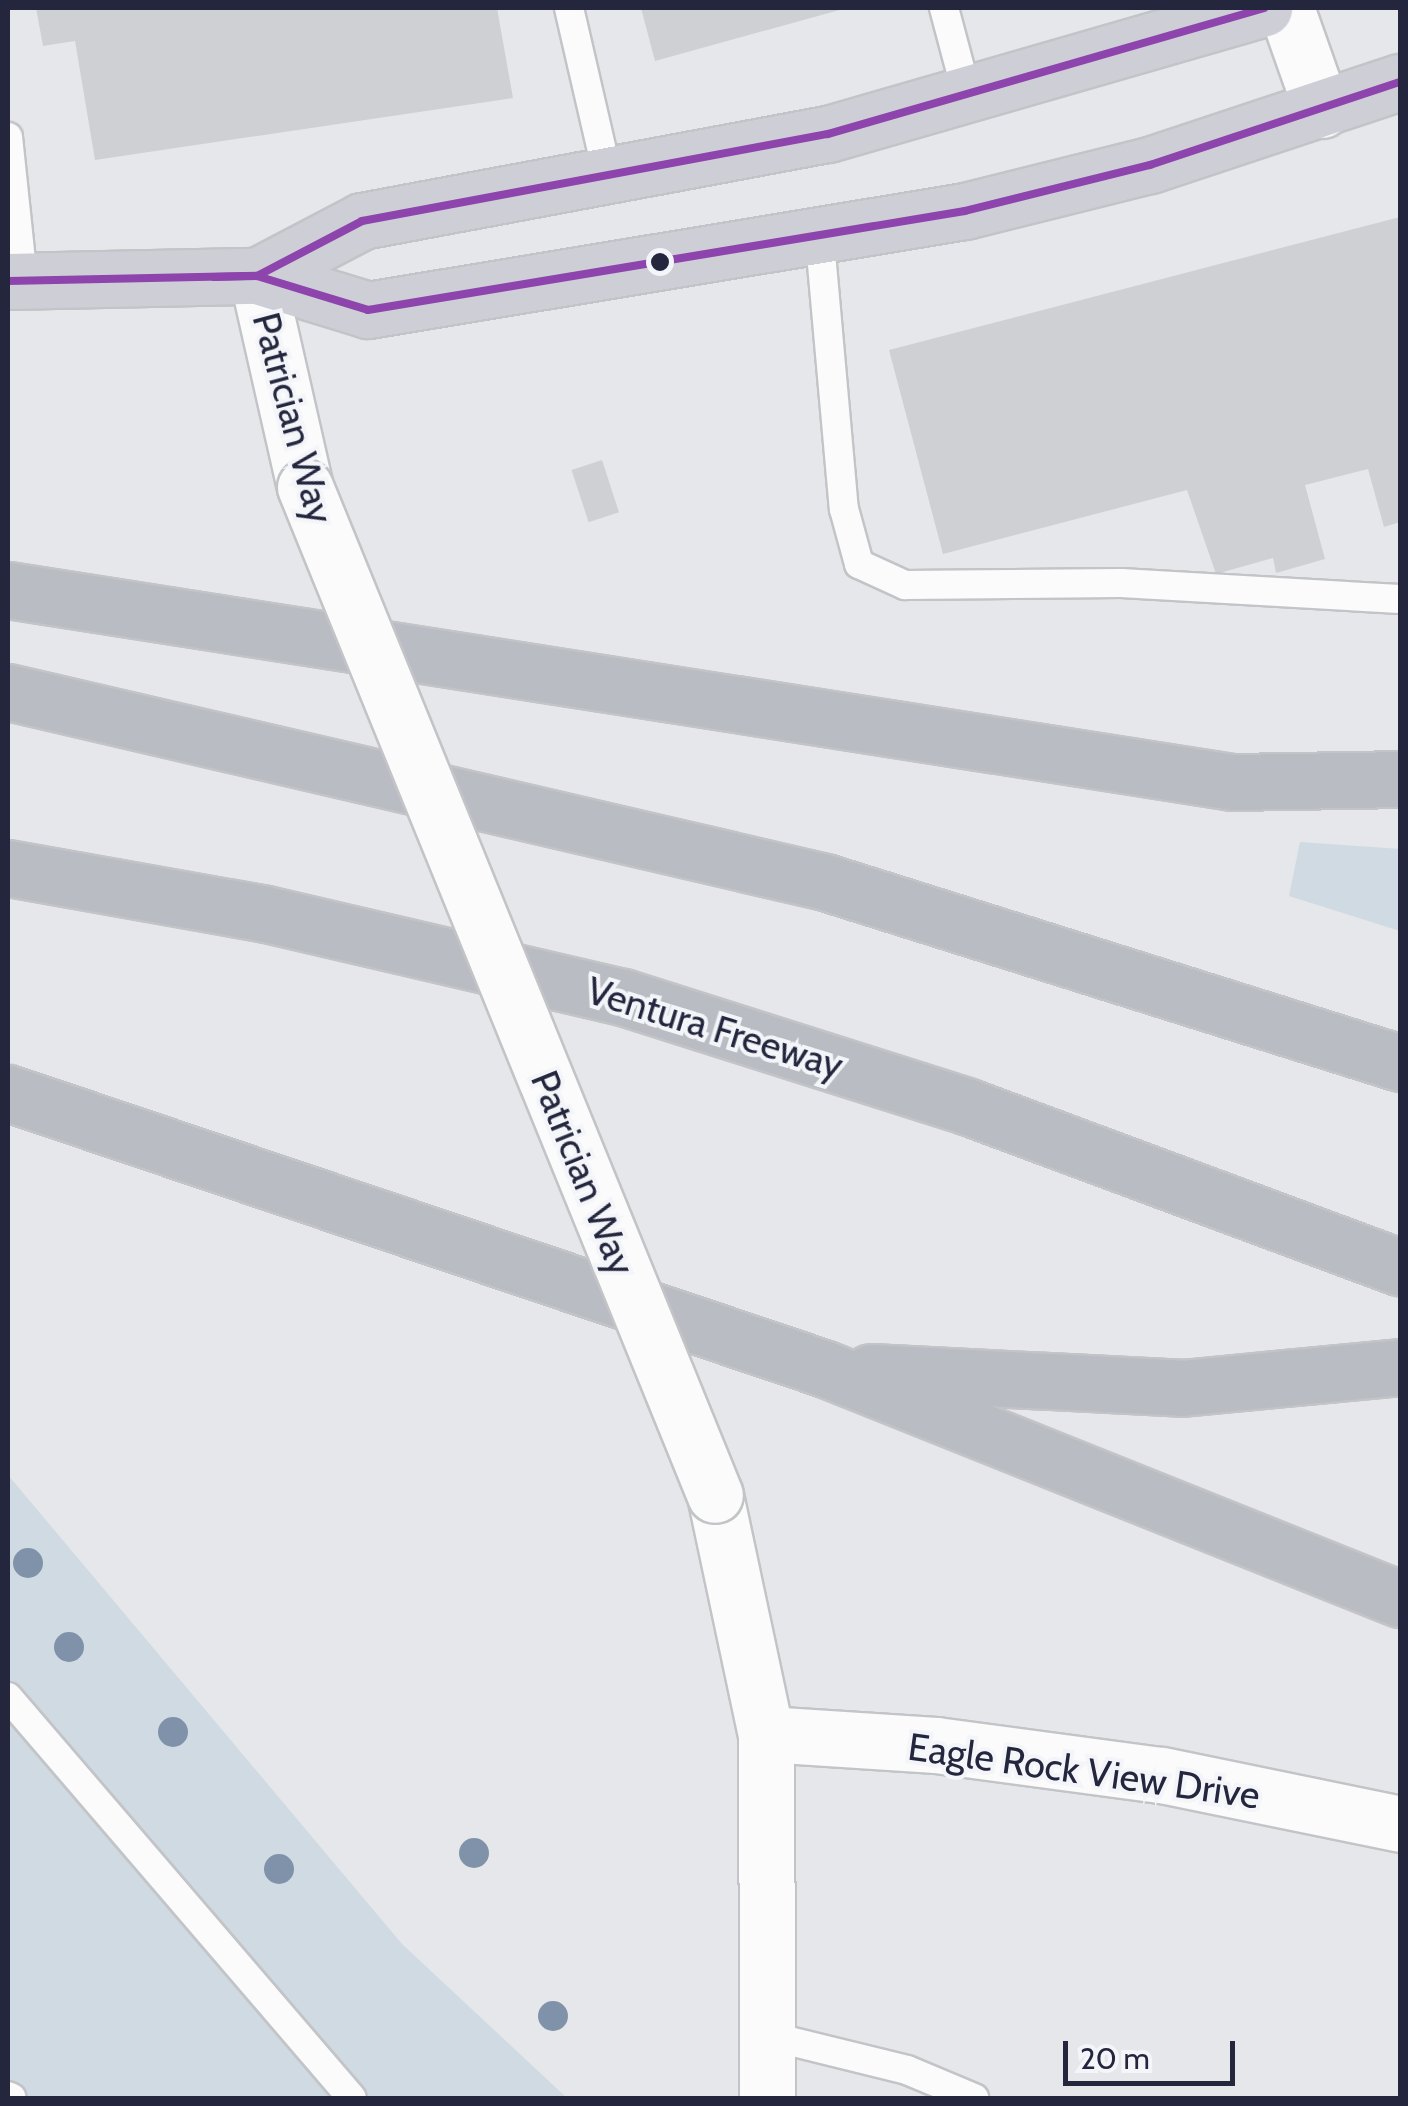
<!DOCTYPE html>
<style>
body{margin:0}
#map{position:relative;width:1408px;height:2106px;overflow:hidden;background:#e5e7ea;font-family:Cabin,sans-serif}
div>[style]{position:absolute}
.green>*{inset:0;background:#cfdae3}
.building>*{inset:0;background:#cfd0d4;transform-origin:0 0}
.roads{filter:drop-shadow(2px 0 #c3c4c7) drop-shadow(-2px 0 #c3c4c7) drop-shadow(0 2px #c3c4c7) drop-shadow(0 -2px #c3c4c7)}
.service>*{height:28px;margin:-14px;padding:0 14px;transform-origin:14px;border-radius:14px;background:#fbfbfc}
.minor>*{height:55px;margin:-27.5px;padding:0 27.5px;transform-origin:27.5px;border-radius:27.5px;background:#fbfbfc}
.primary>*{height:55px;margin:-27.5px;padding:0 27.5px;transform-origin:27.5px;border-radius:27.5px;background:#cecfd6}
.motorway>*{height:55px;margin:-27.5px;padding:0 27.5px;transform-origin:27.5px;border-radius:27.5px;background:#babcc3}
.bridges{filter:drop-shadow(2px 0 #c3c4c7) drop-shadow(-2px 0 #c3c4c7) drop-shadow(0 2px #c3c4c7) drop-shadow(0 -2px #c3c4c7)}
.minor-bridge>*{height:55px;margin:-27.5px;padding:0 27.5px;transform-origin:27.5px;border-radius:27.5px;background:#fbfbfc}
.bus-1>*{height:8px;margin:-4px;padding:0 4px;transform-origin:4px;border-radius:4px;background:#8e44ad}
.trees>*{width:30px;height:30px;margin:-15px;border-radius:50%;background:#8092a9}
.dots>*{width:28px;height:28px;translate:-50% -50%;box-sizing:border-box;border:5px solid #f3f5f9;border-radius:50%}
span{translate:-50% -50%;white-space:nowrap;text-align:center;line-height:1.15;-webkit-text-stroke:8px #f3f5f9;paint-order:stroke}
.street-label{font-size:38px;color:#23263d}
.frame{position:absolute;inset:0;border:10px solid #23263d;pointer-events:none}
.scale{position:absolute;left:1063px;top:2041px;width:172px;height:45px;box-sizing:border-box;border:5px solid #23263d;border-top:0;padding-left:12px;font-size:30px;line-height:35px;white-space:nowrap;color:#23263d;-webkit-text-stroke:8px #f3f5f9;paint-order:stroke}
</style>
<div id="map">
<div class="green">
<i style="clip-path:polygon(1300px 842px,1400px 849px,1400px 931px,1289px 896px)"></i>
<i style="clip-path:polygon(8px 1475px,402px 1944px,567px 2098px,8px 2098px)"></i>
</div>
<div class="building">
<i style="clip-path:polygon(36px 8px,497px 8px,513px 98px,95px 160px,75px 41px,43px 46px)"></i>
<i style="clip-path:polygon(641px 8px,843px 8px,843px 9px,655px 61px)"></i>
<i style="clip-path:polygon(1400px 217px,1400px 522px,1384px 527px,1368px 469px,1305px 485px,1325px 559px,1276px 573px,1273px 558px,1216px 574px,1187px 490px,943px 554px,889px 350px)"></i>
<i style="left:602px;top:460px;width:55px;height:32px;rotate:72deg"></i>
</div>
<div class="roads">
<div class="service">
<i style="left:569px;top:8px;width:173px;rotate:77deg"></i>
<i style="left:944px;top:8px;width:93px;rotate:75.1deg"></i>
<i style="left:8px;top:137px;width:144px;rotate:84deg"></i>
<i style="left:820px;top:242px;width:268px;rotate:84.9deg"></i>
<i style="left:844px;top:509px;width:57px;rotate:74.7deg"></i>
<i style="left:859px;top:564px;width:51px;rotate:24.5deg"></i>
<i style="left:905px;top:585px;width:216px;rotate:-0.5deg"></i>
<i style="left:1121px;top:583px;width:279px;rotate:3.3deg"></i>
<i style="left:8px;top:1697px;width:528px;rotate:49.38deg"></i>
<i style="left:765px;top:2035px;width:146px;rotate:13.8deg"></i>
<i style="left:907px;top:2070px;width:73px;rotate:22.7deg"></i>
<i style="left:8px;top:2096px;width:4px;rotate:27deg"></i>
</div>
<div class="minor">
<i style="left:1286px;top:8px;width:108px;rotate:70.6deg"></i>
<i style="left:257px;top:276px;width:216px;rotate:77.2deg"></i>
<i style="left:715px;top:1495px;width:244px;rotate:78deg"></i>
<i style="left:766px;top:1734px;width:364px;rotate:89.8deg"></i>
<i style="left:766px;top:1734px;width:170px;rotate:3.7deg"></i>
<i style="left:936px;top:1745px;width:228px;rotate:7.6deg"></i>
<i style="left:1162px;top:1775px;width:243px;rotate:11.6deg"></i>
</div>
<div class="primary">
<i style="left:257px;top:276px;width:119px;rotate:-27.6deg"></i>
<i style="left:362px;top:221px;width:474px;rotate:-10.6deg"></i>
<i style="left:828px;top:134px;width:454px;rotate:-16.1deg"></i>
<i style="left:8px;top:281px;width:249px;rotate:-1.2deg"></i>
<i style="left:257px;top:276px;width:116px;rotate:17deg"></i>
<i style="left:368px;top:310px;width:605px;rotate:-9.42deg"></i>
<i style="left:965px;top:211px;width:191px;rotate:-14deg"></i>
<i style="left:1150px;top:165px;width:263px;rotate:-18.4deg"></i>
</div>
<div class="motorway">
<i style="left:8px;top:590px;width:1240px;rotate:8.91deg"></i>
<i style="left:1233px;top:782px;width:167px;rotate:-1deg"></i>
<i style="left:8px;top:692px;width:839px;rotate:13.09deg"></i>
<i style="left:825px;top:882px;width:603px;rotate:17.47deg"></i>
<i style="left:8px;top:868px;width:262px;rotate:10.1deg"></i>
<i style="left:266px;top:914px;width:367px;rotate:13.1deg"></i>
<i style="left:623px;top:997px;width:360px;rotate:17.6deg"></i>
<i style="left:966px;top:1106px;width:463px;rotate:20.4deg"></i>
<i style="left:8px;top:1093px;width:860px;rotate:18.65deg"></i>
<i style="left:823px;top:1368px;width:622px;rotate:21.82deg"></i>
<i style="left:871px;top:1372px;width:311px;rotate:2.9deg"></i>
<i style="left:1182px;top:1388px;width:219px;rotate:-5.5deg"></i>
</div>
</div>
<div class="bridges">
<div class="minor-bridge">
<i style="left:305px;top:487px;width:1088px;rotate:67.87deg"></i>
</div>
</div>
<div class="bus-1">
<i style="left:214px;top:277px;width:43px;rotate:-1.3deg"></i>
<i style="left:257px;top:276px;width:119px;rotate:-27.6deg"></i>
<i style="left:362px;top:221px;width:474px;rotate:-10.6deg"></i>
<i style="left:828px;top:134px;width:454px;rotate:-16.1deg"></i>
<i style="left:8px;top:281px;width:249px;rotate:-1.2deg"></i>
<i style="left:257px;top:276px;width:116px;rotate:17deg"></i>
<i style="left:368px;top:310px;width:605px;rotate:-9.42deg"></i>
<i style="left:965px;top:211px;width:191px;rotate:-14deg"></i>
<i style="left:1150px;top:165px;width:263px;rotate:-18.4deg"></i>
</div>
<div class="trees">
<i style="left:28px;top:1563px"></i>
<i style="left:69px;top:1647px"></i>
<i style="left:173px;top:1732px"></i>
<i style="left:474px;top:1853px"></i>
<i style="left:279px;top:1869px"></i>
<i style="left:553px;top:2016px"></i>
</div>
<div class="dots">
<i style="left:660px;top:262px;background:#23263d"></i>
</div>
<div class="street-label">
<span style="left:293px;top:418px;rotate:75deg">Patrician Way</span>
<span style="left:715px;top:1028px;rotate:17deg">Ventura Freeway</span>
<span style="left:583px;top:1173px;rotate:68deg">Patrician Way</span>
<span style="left:1084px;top:1771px;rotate:8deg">Eagle Rock View Drive</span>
</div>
<div class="frame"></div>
<div class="scale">20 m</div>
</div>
